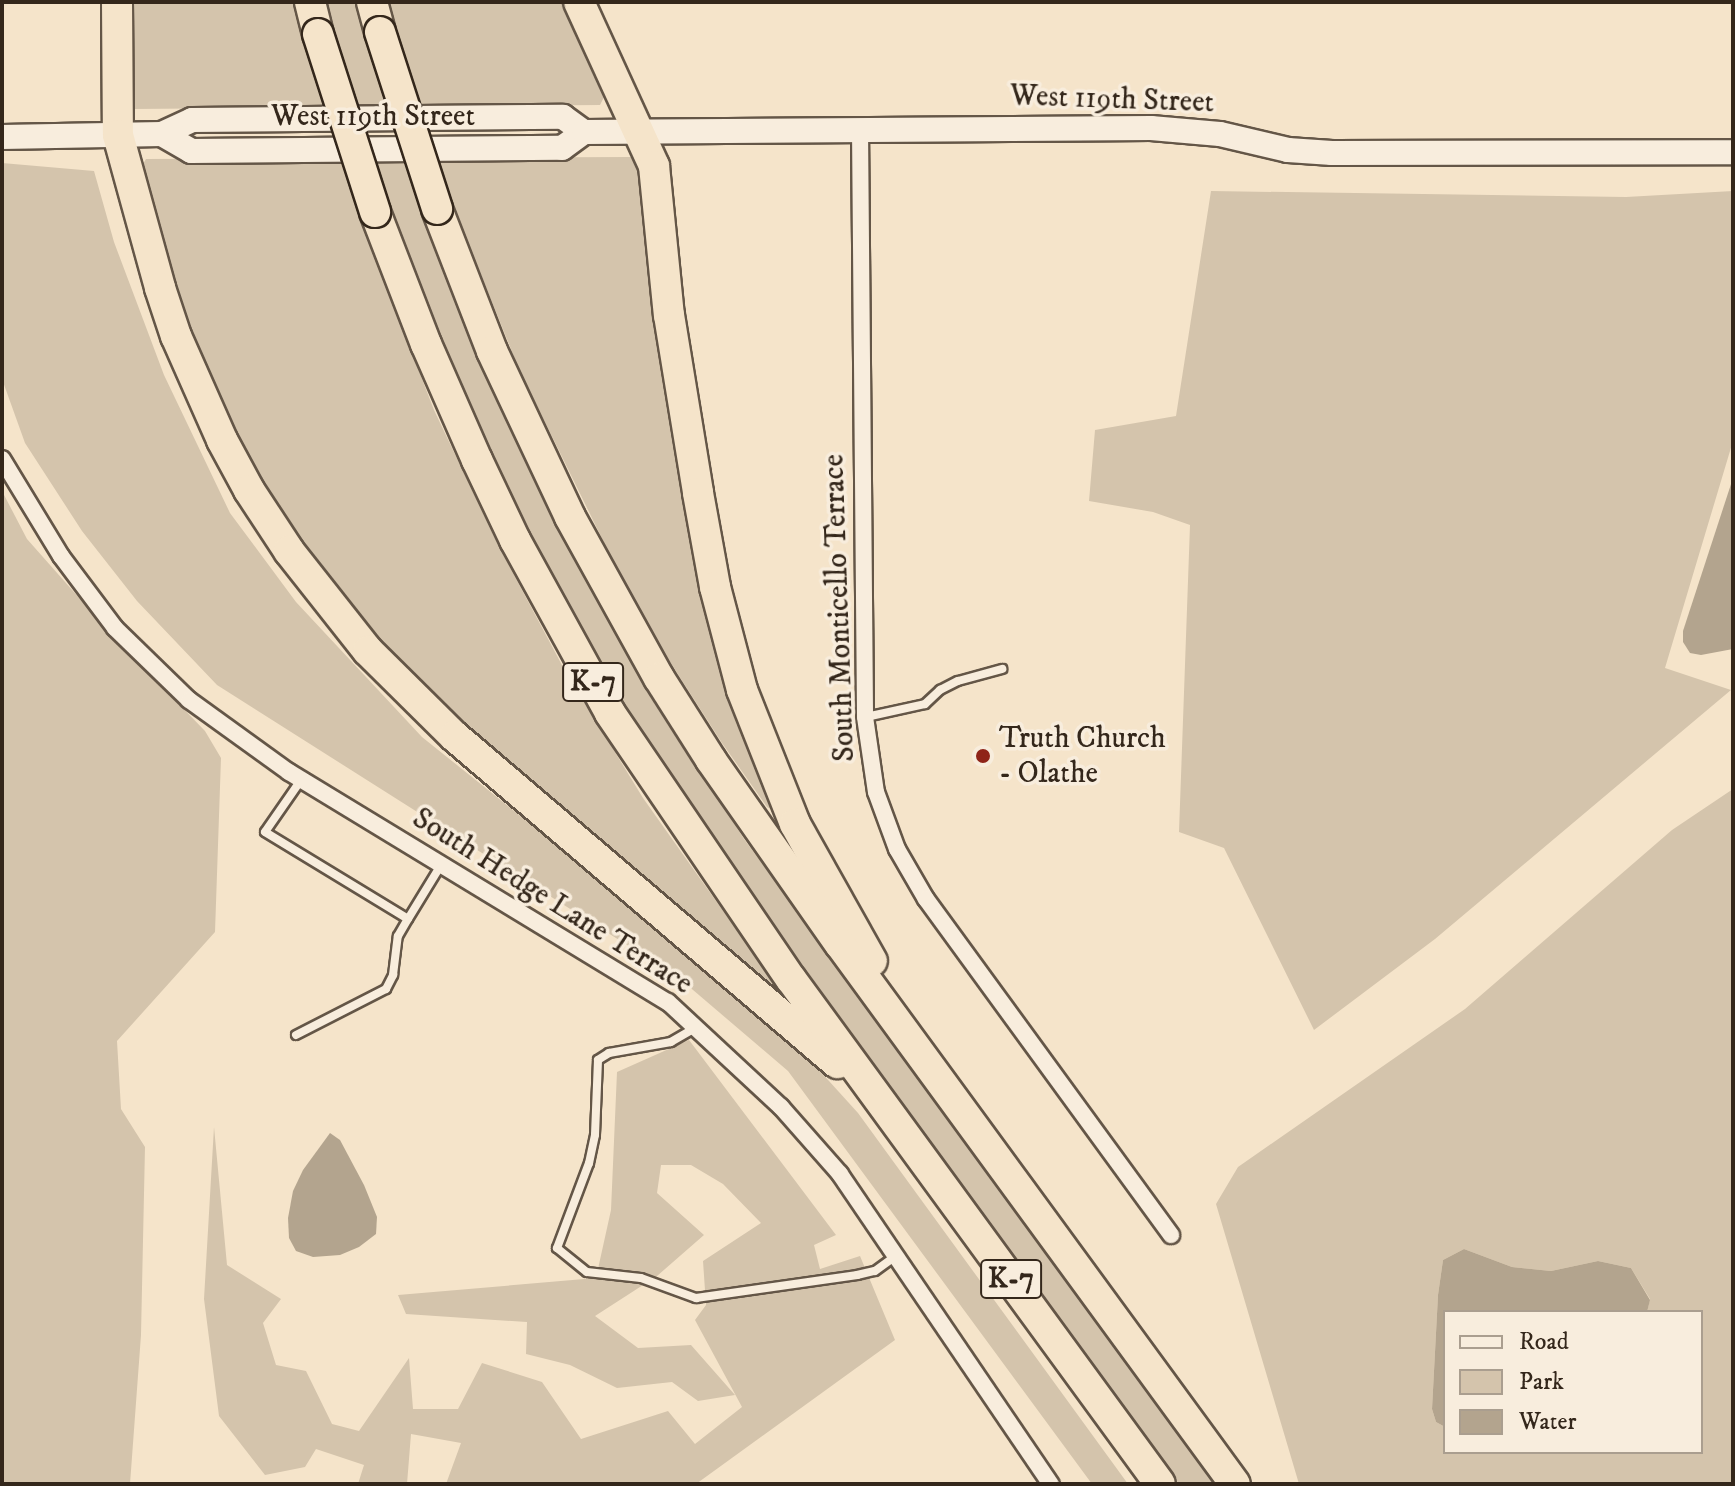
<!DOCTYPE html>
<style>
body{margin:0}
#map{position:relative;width:1735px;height:1486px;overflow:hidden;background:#f5e4ca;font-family:"IM FELL DW Pica",serif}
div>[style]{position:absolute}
.green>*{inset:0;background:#d4c4ac}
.water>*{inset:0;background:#b3a48e}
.roads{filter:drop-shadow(2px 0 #645647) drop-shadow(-2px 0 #645647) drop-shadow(0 2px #645647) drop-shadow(0 -2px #645647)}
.lane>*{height:8px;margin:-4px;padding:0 4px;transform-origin:4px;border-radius:4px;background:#f8eddd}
.street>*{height:16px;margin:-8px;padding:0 8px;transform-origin:8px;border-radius:8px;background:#f8eddd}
.secondary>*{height:24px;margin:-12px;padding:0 12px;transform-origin:12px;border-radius:12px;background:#f8eddd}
.highway>*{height:30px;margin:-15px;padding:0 15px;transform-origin:15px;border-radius:15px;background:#f5e4ca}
.bridges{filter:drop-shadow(2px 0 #34271b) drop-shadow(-2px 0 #34271b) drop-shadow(0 2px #34271b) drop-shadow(0 -2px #34271b)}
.highway-bridge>*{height:30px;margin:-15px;padding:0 15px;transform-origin:15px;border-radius:15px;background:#f5e4ca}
.dots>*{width:22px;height:22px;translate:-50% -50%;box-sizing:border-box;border:4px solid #f8eddd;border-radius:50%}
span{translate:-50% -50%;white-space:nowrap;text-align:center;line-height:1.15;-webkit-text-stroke:7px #f8eddd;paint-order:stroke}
.shield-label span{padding:2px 6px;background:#f8eddd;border:2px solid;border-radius:6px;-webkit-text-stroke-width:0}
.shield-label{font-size:28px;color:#34271b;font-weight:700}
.street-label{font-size:30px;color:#34271b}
.poi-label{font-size:30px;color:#34271b}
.left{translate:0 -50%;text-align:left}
.frame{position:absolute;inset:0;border:4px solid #34271b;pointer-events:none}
.legend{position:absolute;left:1443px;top:1310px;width:260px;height:144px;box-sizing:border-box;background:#f8eddd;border:2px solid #aa9e8f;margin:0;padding:10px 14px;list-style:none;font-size:24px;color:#34271b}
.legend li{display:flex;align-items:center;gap:16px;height:40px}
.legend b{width:40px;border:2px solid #aa9e8f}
</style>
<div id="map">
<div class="green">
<i style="clip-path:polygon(127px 2px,293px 2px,307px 52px,337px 49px,325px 2px,357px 2px,374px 62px,405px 62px,389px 2px,569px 2px,605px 95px,600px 105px,132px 109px)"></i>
<i style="clip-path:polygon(631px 157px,639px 171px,656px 287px,782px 815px,767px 807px,722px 743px,658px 643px,614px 563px,519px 369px,455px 210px,426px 212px,489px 381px,561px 532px,630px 659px,744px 839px,1216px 1484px,1179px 1484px,693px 814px,614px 690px,505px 486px,438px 336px,391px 213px,361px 221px,434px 410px,497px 543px,563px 667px,643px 798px,784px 997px,780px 999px,415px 688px,276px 515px,195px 357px,139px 171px,146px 159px)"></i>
<i style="clip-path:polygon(2px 163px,94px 171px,114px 242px,164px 375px,230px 513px,296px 602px,422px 737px,771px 1017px,858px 1113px,1128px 1484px,1092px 1484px,788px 1071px,679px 978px,217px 685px,137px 601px,82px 531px,25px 443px,2px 379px)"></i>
<i style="clip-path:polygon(1211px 191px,1626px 197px,1733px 191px,1733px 441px,1665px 668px,1731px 690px,1435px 939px,1314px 1030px,1224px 848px,1179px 832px,1190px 525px,1153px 512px,1089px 501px,1095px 430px,1176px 416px)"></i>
<i style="clip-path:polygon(2px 491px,27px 539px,112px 635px,205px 731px,221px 758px,215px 932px,117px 1041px,121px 1109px,145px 1147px,141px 1335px,130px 1484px,2px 1484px)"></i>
<i style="clip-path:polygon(evenodd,1733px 789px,1733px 1484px,1299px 1484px,1216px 1204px,1238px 1167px,1465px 1009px,1672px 830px,1733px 789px,1464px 1249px,1512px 1267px,1551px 1271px,1598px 1261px,1631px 1268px,1650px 1299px,1647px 1312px,1701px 1312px,1701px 1452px,1445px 1452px,1445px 1427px,1436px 1422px,1432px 1409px,1438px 1295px,1443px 1260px,1464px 1249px)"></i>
<i style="clip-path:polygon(689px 1040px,836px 1235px,814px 1245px,820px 1269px,860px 1256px,895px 1340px,696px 1484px,446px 1484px,461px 1443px,411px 1434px,407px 1484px,358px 1484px,364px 1465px,316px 1449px,305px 1467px,265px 1475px,219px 1416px,204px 1299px,214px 1127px,227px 1265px,281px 1299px,263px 1323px,276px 1365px,306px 1371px,332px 1424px,359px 1431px,409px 1358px,413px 1409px,458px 1409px,482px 1363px,542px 1382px,581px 1439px,668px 1411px,695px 1444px,742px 1407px,695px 1320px,706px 1305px,703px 1261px,761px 1223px,723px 1184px,691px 1165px,661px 1165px,657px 1193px,704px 1235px,657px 1276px,595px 1316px,638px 1348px,691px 1345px,735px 1395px,698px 1401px,672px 1382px,617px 1388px,570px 1365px,526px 1354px,527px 1322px,406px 1314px,398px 1295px,596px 1278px,611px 1210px,617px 1072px)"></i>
</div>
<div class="water">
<i style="clip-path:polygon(1733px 478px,1733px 649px,1701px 655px,1690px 653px,1683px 642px,1683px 631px)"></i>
<i style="clip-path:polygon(330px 1133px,340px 1140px,364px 1185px,377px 1217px,376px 1234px,359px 1247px,340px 1255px,313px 1257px,296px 1251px,289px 1238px,288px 1218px,293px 1191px,303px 1170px)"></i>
<i style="clip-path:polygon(1464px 1249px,1512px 1267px,1551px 1271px,1598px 1261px,1631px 1268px,1650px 1300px,1647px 1312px,1445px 1312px,1445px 1427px,1436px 1422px,1432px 1409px,1438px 1295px,1443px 1260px)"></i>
</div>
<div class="roads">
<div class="lane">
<i style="left:866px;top:717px;width:60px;rotate:-12.4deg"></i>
<i style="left:925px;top:704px;width:21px;rotate:-43deg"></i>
<i style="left:940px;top:690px;width:20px;rotate:-27deg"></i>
<i style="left:958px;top:681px;width:46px;rotate:-15.3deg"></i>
<i style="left:301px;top:780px;width:63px;rotate:124.7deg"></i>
<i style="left:265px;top:832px;width:167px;rotate:31.3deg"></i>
<i style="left:408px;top:919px;width:63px;rotate:-58.6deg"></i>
<i style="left:695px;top:1028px;width:28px;rotate:150deg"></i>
<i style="left:671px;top:1042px;width:63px;rotate:169.9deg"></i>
<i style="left:609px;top:1053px;width:13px;rotate:148deg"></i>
<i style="left:598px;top:1060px;width:75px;rotate:92.3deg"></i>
<i style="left:595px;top:1135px;width:29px;rotate:102deg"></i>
<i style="left:589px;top:1163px;width:91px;rotate:110.6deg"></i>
<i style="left:557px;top:1248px;width:38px;rotate:39deg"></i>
<i style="left:587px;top:1272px;width:54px;rotate:6.3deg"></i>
<i style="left:641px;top:1278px;width:59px;rotate:20deg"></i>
<i style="left:696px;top:1298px;width:163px;rotate:-8.1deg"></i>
<i style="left:857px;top:1275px;width:18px;rotate:-13deg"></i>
<i style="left:875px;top:1271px;width:26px;rotate:-36deg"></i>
<i style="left:296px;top:1035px;width:101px;rotate:-27.1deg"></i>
<i style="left:386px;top:989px;width:16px;rotate:-63deg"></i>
<i style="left:393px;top:975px;width:39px;rotate:-83deg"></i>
<i style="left:398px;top:936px;width:20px;rotate:-60deg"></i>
</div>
<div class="street">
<i style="left:860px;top:128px;width:589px;rotate:89.51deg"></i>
<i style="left:865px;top:717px;width:76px;rotate:81.7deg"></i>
<i style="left:876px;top:792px;width:61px;rotate:69.8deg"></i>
<i style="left:897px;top:849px;width:58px;rotate:59.9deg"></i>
<i style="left:926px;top:899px;width:416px;rotate:53.9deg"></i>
<i style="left:2px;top:459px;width:114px;rotate:58.7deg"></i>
<i style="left:61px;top:556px;width:90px;rotate:53.1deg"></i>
<i style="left:115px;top:628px;width:103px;rotate:44.2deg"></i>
<i style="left:189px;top:700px;width:123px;rotate:35.8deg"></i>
<i style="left:289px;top:772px;width:443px;rotate:31.3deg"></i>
<i style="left:668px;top:1002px;width:154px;rotate:42.9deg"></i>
<i style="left:781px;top:1107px;width:89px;rotate:48.6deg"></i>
<i style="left:840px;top:1174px;width:375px;rotate:55.8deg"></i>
</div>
<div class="secondary">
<i style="left:162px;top:134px;width:34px;rotate:30deg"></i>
<i style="left:191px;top:151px;width:371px;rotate:-0.5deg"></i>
<i style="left:562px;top:148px;width:27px;rotate:-36deg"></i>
<i style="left:2px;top:137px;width:160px;rotate:-1.1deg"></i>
<i style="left:162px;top:134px;width:33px;rotate:-25deg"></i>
<i style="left:192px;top:120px;width:371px;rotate:-0.5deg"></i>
<i style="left:563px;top:117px;width:26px;rotate:36deg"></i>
<i style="left:584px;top:132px;width:567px;rotate:-0.4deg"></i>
<i style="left:1151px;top:128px;width:69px;rotate:5deg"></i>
<i style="left:1220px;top:134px;width:70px;rotate:13.2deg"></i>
<i style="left:1288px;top:150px;width:44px;rotate:3.9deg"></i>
<i style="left:1332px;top:153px;width:401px;rotate:-0.1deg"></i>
</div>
<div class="highway">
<i style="left:117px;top:2px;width:133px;rotate:89.6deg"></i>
<i style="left:118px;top:135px;width:159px;rotate:74.6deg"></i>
<i style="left:160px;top:288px;width:51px;rotate:71.6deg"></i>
<i style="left:176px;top:336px;width:114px;rotate:66.1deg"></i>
<i style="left:222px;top:440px;width:57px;rotate:61.6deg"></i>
<i style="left:249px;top:490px;width:73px;rotate:56.7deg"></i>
<i style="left:289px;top:551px;width:127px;rotate:51.7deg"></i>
<i style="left:368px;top:651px;width:121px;rotate:44.7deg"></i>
<i style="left:454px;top:736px;width:504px;rotate:40.49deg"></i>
<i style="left:310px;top:2px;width:33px;rotate:76deg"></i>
<i style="left:372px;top:2px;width:31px;rotate:75deg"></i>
<i style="left:579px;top:2px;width:180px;rotate:65.4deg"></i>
<i style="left:654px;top:166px;width:150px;rotate:84.3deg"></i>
<i style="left:669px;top:315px;width:180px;rotate:80.7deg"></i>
<i style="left:698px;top:493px;width:96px;rotate:79.7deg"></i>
<i style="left:715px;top:587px;width:106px;rotate:75.3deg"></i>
<i style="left:742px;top:690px;width:144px;rotate:68.4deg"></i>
<i style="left:795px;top:824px;width:157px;rotate:60.7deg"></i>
<i style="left:437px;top:209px;width:152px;rotate:68.8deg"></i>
<i style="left:492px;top:351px;width:183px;rotate:64.8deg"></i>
<i style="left:570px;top:517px;width:184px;rotate:61.1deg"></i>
<i style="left:659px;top:678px;width:97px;rotate:57.6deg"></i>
<i style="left:711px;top:760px;width:225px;rotate:55deg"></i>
<i style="left:840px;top:944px;width:669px;rotate:53.82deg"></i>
<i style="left:375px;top:212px;width:142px;rotate:68.9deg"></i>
<i style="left:426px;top:344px;width:127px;rotate:66.3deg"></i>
<i style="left:477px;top:460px;width:89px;rotate:64.6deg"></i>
<i style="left:515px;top:540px;width:197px;rotate:61.2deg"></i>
<i style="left:610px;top:713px;width:322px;rotate:55.8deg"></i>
<i style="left:791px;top:979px;width:625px;rotate:53.84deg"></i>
</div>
</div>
<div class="bridges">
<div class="highway-bridge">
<i style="left:380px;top:32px;width:186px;rotate:72.1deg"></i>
<i style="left:318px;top:34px;width:187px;rotate:72.2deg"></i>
</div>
</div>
<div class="dots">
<i style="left:983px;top:756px;background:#8f2418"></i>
</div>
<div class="shield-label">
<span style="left:593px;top:682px">K-7</span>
<span style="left:1011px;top:1279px">K-7</span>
</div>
<div class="street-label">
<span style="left:1112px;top:100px;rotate:2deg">West 119th Street</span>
<span style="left:373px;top:117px">West 119th Street</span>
<span style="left:840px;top:608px;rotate:-92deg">South Monticello Terrace</span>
<span style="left:552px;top:902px;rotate:32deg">South Hedge Lane Terrace</span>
</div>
<div class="poi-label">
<span class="left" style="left:999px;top:756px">Truth Church<br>- Olathe</span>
</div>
<div class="frame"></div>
<ul class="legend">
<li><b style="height:10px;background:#f8eddd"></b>Road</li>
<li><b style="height:22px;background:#d4c4ac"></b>Park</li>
<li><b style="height:22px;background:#b3a48e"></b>Water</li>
</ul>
</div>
